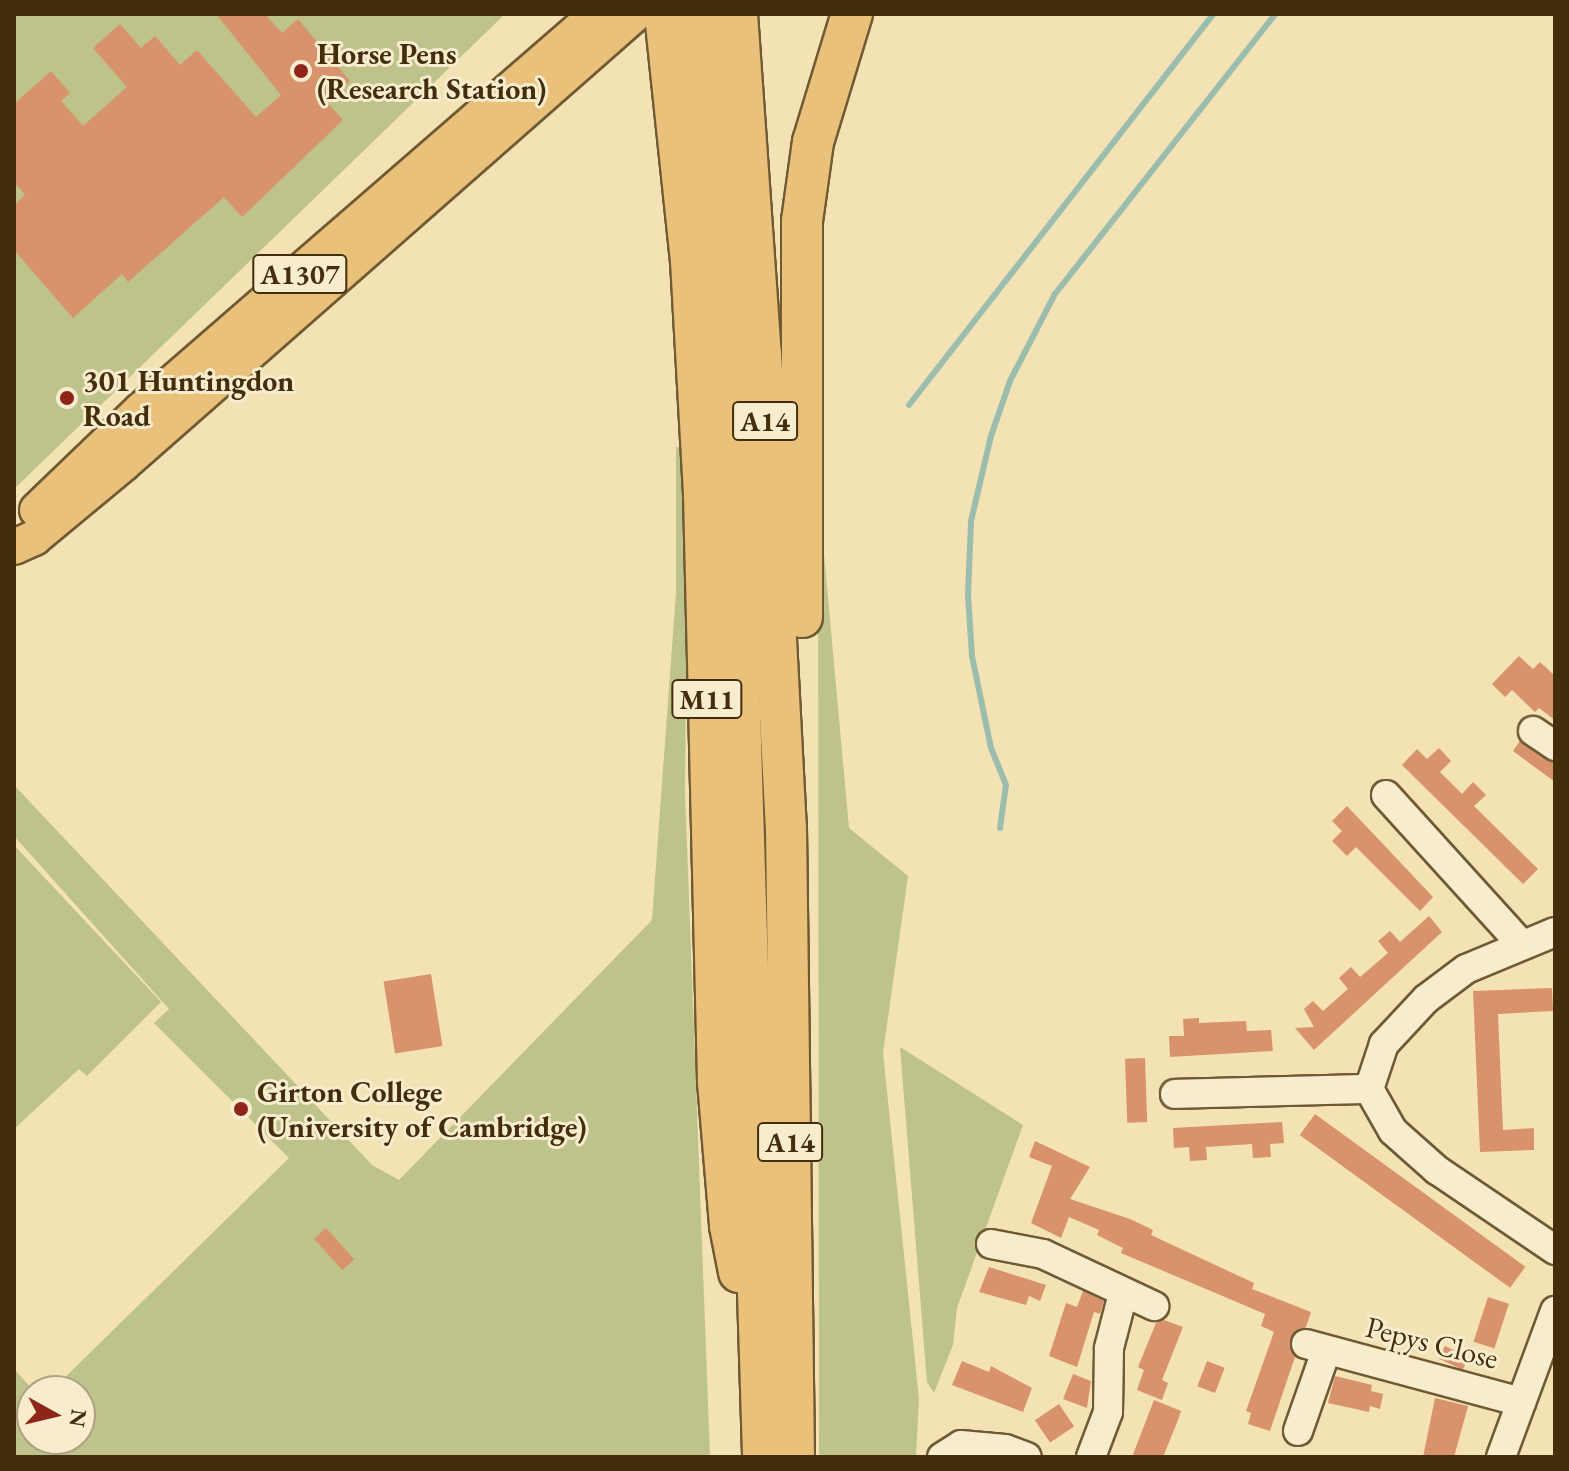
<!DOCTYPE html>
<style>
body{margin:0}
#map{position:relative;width:1569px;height:1471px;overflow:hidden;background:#f3e2b3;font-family:"EB Garamond",serif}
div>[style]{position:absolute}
.green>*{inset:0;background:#bec28b}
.stream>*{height:6px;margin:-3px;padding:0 3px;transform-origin:3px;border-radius:3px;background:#9bbdae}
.building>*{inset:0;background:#d8936c;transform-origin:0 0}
.roads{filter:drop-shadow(2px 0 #705a34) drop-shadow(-2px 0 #705a34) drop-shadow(0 2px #705a34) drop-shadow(0 -2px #705a34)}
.minor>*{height:28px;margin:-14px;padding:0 14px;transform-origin:14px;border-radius:14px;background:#f7ecce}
.major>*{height:34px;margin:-17px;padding:0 17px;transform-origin:17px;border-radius:17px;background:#eac17a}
.highway>*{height:40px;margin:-20px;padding:0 20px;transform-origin:20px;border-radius:20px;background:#eac17a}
.dots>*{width:22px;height:22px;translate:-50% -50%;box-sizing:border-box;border:4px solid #f7ecce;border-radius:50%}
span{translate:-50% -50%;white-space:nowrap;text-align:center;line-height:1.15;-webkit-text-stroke:6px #f7ecce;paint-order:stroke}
.shield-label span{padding:2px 6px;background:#f7ecce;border:2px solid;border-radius:6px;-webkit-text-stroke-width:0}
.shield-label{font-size:28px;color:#442d0a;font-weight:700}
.poi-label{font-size:30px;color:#442d0a;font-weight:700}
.left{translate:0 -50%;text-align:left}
.street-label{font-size:30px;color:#442d0a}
.frame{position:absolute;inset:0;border:16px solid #442d0a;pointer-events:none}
.north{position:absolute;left:16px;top:1375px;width:80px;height:80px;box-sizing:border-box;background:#f7ecce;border:2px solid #afa080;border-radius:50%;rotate:98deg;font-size:22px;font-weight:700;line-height:32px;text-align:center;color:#442d0a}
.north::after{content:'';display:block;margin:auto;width:28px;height:36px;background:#8f2418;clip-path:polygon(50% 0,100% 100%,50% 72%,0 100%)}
</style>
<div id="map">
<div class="green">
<i style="clip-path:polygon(14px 14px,505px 14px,14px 489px)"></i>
<i style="clip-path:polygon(676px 447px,688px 449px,685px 792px,710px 1457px,14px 1457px,14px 1369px,34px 1391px,32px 1439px,80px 1439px,80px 1391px,51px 1391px,289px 1158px,154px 1023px,169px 1009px,14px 836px,14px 785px,372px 1165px,399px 1180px,652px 920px,676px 592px)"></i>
<i style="clip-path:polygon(818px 488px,849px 828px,908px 876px,883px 1053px,919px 1399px,916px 1457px,819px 1457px)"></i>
<i style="clip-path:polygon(14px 845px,161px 1002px,87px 1076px,79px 1069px,14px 1129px)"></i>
<i style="clip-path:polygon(900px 1047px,1023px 1125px,957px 1308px,953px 1345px,934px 1393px,927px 1382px)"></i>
</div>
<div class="stream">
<i style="left:909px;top:405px;width:495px;rotate:-52.1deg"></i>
<i style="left:1000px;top:828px;width:43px;rotate:-82.1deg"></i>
<i style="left:1006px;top:785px;width:40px;rotate:-112deg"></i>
<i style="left:991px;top:748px;width:94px;rotate:-101.7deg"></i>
<i style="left:972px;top:656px;width:62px;rotate:-93.7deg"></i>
<i style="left:968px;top:594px;width:73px;rotate:-87.6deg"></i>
<i style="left:971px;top:521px;width:87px;rotate:-76.8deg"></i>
<i style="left:991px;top:436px;width:58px;rotate:-70.9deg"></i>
<i style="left:1010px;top:381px;width:98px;rotate:-62.7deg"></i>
<i style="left:1055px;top:294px;width:356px;rotate:-51.8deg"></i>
</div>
<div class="building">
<i style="clip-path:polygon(216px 14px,265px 14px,282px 33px,298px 19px,350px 81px,326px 101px,343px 120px,242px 217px,224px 197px,128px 282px,122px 274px,73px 318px,14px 250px,14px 205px,25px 195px,14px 182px,14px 104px,51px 71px,70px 93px,61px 101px,83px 126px,127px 87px,93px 48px,120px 24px,141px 48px,155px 36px,180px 65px,197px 50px,256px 117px,281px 95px)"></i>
<i style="clip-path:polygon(1519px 656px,1533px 669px,1540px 662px,1555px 676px,1555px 720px,1539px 708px,1535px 712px,1512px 690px,1505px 697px,1492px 684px)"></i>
<i style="clip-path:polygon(1520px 741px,1555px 763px,1555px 782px,1513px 751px)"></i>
<i style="clip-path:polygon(1439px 748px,1451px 761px,1440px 772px,1462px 794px,1473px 782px,1486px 795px,1474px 806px,1538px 869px,1523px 884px,1402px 765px,1417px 749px,1427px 759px)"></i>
<i style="clip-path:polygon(1347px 806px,1433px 897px,1420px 911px,1356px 847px,1347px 856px,1332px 841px,1342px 831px,1332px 821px)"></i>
<i style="clip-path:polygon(1429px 916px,1442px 932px,1314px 1050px,1295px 1028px,1314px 1027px,1304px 1009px,1313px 1001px,1323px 1011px,1348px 989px,1339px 978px,1351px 967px,1360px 977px,1388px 953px,1378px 941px,1390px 931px,1400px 942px)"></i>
<i style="left:431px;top:974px;width:73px;height:48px;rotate:81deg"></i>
<i style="clip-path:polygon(1552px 988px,1553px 1011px,1498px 1014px,1503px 1130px,1534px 1128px,1534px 1150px,1480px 1152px,1473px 991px)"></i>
<i style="clip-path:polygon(1199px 1018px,1199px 1023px,1246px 1021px,1247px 1031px,1271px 1030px,1273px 1051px,1170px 1057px,1169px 1036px,1184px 1036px,1183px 1019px)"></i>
<i style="left:1145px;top:1058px;width:64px;height:20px;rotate:88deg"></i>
<i style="left:1315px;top:1114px;width:260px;height:26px;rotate:36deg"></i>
<i style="clip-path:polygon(1282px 1122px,1284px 1143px,1270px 1144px,1271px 1157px,1253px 1158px,1252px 1144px,1206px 1147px,1207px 1160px,1190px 1161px,1189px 1147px,1174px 1148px,1173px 1128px)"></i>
<i style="clip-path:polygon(1035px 1141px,1090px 1167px,1070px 1199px,1130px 1219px,1153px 1230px,1151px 1235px,1254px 1283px,1252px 1289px,1311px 1312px,1306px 1327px,1290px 1339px,1295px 1357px,1270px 1431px,1248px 1424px,1251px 1413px,1246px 1411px,1274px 1332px,1261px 1326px,1265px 1314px,1121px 1253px,1123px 1248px,1097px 1235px,1099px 1230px,1069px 1217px,1061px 1238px,1031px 1223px,1052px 1166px,1029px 1157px)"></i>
<i style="left:326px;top:1228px;width:42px;height:16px;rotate:48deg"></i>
<i style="clip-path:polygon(989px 1267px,1046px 1285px,1040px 1301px,1029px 1296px,1026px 1305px,979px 1292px)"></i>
<i style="clip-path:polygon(1083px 1291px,1104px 1301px,1100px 1314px,1094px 1312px,1077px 1367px,1049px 1356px,1066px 1303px,1077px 1307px)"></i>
<i style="left:1488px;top:1297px;width:22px;height:47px;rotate:18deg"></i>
<i style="clip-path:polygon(1164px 1320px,1183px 1327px,1162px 1380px,1168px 1383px,1162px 1400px,1137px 1390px,1144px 1370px,1138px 1367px,1156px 1323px)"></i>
<i style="left:1445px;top:1346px;width:26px;height:14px;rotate:25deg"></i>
<i style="clip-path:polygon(962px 1361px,989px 1372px,991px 1366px,1032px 1388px,1023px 1412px,952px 1385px)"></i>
<i style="left:1207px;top:1361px;width:19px;height:27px;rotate:21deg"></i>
<i style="clip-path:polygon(1073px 1374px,1091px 1381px,1087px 1408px,1063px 1399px)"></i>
<i style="clip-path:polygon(1335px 1376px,1372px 1385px,1371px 1391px,1383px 1394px,1380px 1409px,1370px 1406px,1369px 1412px,1328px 1403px)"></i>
<i style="clip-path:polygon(1435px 1398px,1468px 1406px,1454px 1457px,1423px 1457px)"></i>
<i style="clip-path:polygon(1154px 1400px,1181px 1411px,1178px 1420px,1163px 1457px,1132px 1457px)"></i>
<i style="left:1059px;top:1404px;width:27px;height:29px;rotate:56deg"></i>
</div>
<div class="roads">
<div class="minor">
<i style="left:1533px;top:731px;width:27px;rotate:34deg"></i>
<i style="left:1386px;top:795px;width:200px;rotate:47.8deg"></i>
<i style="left:1555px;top:932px;width:96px;rotate:157.4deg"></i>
<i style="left:1466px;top:969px;width:50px;rotate:143.1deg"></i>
<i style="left:1426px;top:999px;width:62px;rotate:133deg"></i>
<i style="left:1384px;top:1044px;width:47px;rotate:108.4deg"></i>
<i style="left:1369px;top:1089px;width:48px;rotate:60.3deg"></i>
<i style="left:1393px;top:1131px;width:59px;rotate:41.6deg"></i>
<i style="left:1437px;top:1170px;width:143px;rotate:34.1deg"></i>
<i style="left:1175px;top:1094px;width:194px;rotate:-1.5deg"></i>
<i style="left:991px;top:1244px;width:53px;rotate:10.9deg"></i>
<i style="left:1043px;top:1254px;width:123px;rotate:25.1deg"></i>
<i style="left:1306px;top:1344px;width:223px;rotate:15.1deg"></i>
<i style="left:1298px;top:1431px;width:85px;rotate:-70.7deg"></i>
<i style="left:942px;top:1457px;width:22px;rotate:-32deg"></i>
<i style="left:961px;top:1445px;width:44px;rotate:5.2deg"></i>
<i style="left:1005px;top:1449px;width:23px;rotate:20deg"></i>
<i style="left:1091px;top:1457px;width:48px;rotate:-69.3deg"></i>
<i style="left:1108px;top:1412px;width:64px;rotate:-89.1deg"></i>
<i style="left:1109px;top:1348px;width:56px;rotate:-75.5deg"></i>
<i style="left:1501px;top:1457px;width:156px;rotate:-69.7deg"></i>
</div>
<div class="major">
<i style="left:37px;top:510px;width:144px;rotate:-43.9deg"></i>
<i style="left:141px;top:410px;width:604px;rotate:-40.97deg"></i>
<i style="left:14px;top:547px;width:22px;rotate:-24deg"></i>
<i style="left:34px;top:538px;width:116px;rotate:-39.7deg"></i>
<i style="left:123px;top:464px;width:682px;rotate:-41.31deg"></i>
</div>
<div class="highway">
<i style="left:665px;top:14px;width:248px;rotate:84deg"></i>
<i style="left:691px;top:261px;width:234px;rotate:86.8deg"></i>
<i style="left:704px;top:495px;width:587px;rotate:88.63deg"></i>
<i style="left:718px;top:1082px;width:144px;rotate:85.2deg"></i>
<i style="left:730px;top:1226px;width:47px;rotate:78.9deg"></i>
<i style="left:703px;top:14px;width:341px;rotate:85.6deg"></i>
<i style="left:729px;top:354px;width:1104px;rotate:88.23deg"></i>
<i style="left:737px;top:14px;width:340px;rotate:86deg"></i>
<i style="left:761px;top:353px;width:476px;rotate:87deg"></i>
<i style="left:786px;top:828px;width:629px;rotate:89.27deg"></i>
<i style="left:802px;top:617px;width:396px;rotate:-90deg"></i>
<i style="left:802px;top:221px;width:80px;rotate:-82.1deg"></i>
<i style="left:813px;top:142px;width:134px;rotate:-73.1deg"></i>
</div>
</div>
<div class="dots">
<i style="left:301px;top:71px;background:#8f2418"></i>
<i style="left:67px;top:398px;background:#8f2418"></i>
<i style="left:241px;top:1109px;background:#8f2418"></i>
</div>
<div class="shield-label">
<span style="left:300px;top:274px">A1307</span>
<span style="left:765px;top:421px">A14</span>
<span style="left:707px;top:699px">M11</span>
<span style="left:790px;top:1142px">A14</span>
</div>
<div class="poi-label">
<span class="left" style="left:317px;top:71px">Horse Pens<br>(Research Station)</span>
<span class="left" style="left:83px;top:398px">301 Huntingdon<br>Road</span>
<span class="left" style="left:257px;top:1109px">Girton College<br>(University of Cambridge)</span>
</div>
<div class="street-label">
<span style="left:1432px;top:1343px;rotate:14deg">Pepys Close</span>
</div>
<div class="frame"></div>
<div class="north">N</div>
</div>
